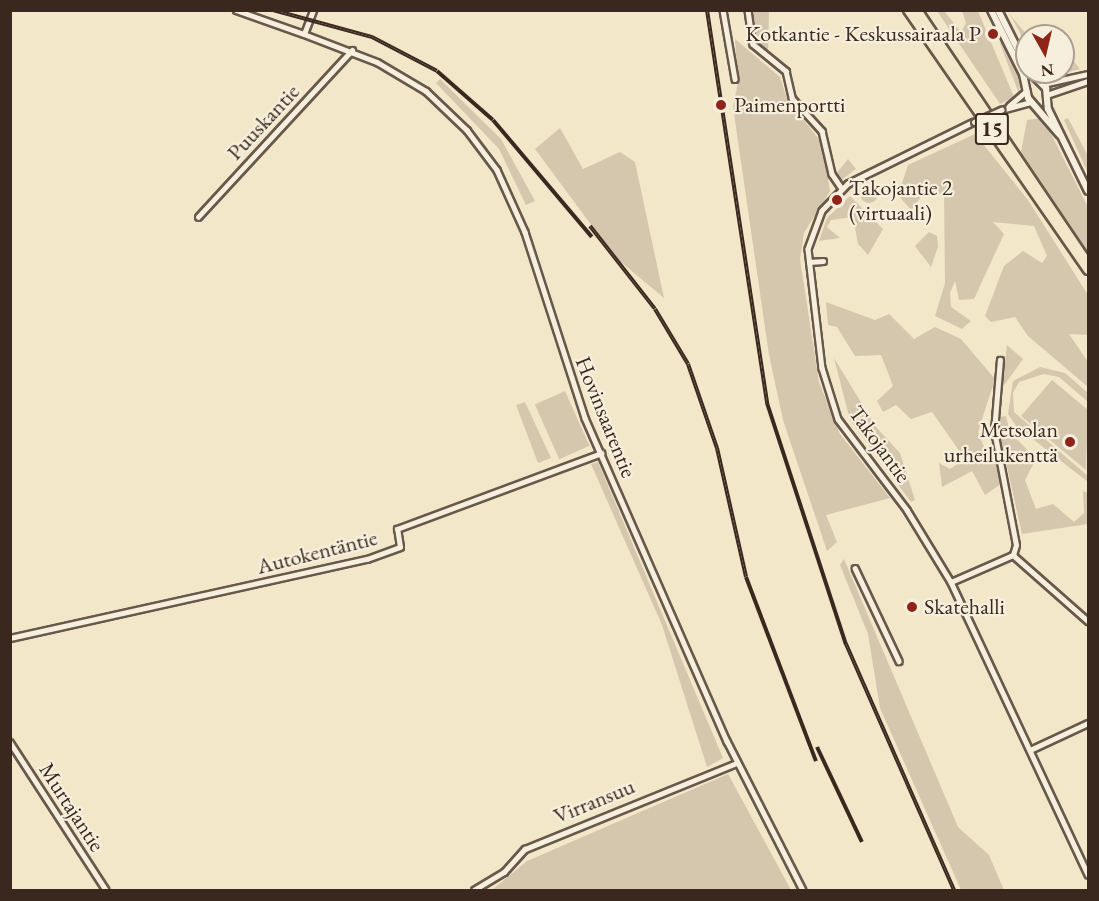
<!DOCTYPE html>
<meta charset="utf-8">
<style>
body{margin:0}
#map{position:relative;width:1099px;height:901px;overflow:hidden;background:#f3e7ca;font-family:"EB Garamond",serif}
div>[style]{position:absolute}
.green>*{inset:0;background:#d4c7ad;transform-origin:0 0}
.round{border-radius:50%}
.roads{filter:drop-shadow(2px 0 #68584a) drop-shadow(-2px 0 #68584a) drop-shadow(0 2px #68584a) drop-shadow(0 -2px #68584a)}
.minor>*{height:4.5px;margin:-2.25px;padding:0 2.25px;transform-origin:2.25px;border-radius:2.25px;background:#f7efdd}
.tertiary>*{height:6px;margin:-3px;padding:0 3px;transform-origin:3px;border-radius:3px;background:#f7efdd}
.trunk>*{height:8px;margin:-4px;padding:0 4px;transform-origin:4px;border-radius:4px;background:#f3e7ca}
.rail>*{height:4px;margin-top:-2px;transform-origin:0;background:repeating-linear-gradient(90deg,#f7efdd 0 4.5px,#3a281f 0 9px);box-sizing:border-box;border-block:2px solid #3a281f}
.bridges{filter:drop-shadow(2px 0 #68584a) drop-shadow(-2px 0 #68584a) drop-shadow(0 2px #68584a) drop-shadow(0 -2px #68584a)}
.minor-bridge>*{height:4.5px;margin:-2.25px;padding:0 2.25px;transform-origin:2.25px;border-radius:2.25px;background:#f7efdd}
.dots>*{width:16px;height:16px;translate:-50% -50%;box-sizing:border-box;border:3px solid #f7efdd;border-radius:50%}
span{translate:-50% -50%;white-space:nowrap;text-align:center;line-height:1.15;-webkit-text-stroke:4.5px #f7efdd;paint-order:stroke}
.shield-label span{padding:2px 4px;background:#f7efdd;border:2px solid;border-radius:4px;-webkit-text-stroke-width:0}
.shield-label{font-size:21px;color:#3a281f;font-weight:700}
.poi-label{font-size:22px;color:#3a281f}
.right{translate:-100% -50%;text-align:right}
.left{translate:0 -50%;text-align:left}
.street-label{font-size:22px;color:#3a281f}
.frame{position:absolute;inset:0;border:12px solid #3a281f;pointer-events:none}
.north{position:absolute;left:1015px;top:24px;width:60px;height:60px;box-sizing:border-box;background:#f7efdd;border:2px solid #ab9f91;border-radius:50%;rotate:172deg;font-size:16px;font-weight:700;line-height:24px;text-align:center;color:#3a281f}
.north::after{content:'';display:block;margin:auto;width:21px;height:27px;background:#8f2418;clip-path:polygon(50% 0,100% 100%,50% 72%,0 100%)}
</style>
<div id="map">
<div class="green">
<i style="clip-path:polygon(752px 11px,769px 11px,768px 53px,756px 41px)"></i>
<i style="clip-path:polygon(937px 11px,944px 11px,961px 32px,966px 23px,962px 11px,978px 11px,1014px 97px,1000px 104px)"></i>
<i style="clip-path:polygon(1007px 11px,1028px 36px,1027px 46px,1012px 18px)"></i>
<i style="clip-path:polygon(735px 39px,780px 77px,787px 99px,822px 143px,830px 191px,804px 233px,800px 259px,819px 382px,840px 434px,890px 498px,826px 515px,837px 542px,827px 551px,783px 420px,769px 355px,733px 107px,738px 82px)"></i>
<i style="clip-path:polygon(1002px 41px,1021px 75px,1019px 94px,1000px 43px)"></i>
<i style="clip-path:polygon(1072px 59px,1080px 69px,1053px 76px,1051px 72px,1063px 72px)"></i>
<i style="clip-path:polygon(440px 79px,501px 139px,535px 201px,526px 205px,499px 149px,436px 83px)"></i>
<i style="clip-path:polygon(1043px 118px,1088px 207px,1088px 252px,1021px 152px,1027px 120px)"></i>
<i style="clip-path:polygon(1068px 118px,1088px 156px,1088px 173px,1064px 120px)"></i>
<i style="clip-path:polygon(560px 128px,583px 169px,620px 152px,635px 162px,664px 298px,615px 257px,535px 149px)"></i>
<i style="clip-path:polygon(975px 134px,1028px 200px,1088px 295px,1088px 335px,1069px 334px,1088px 362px,1088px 387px,1028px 336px,1015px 317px,991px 322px,985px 316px,1004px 266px,1023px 251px,1042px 263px,1047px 256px,1034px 226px,993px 222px,1004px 234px,974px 299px,959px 300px,955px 281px,950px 293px,951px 307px,971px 321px,962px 329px,935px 316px,945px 283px,944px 194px,925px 192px,911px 210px,898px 195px,908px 165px)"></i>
<i style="clip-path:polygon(848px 159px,856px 169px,840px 181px,835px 175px)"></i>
<i class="round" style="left:860px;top:185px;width:18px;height:18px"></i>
<i style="clip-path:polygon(850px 196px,883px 229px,868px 255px,858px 244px,853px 217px,831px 220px,827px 227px,840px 238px,819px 241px,827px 218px)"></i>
<i style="clip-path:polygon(929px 232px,937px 236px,938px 247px,931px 267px,915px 246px)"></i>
<i style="clip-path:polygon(826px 302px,875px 320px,889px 314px,914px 339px,935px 327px,961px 339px,995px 379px,978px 432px,988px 457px,994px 457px,1001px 484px,985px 495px,972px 471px,942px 487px,939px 463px,950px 469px,965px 459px,932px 412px,911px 419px,896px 405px,883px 412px,877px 401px,893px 386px,881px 355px,855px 356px,837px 327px,828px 325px)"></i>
<i style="clip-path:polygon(1007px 345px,1023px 359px,1002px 388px)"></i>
<i style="clip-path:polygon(834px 358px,876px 427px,900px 453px,915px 500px,911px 502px,850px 420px)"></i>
<i style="clip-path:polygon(1040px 367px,1065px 373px,1088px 393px,1088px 402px,1059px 377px,1044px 374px,1019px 382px,1013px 393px,1014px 412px,1088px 476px,1088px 482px,1016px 426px,1008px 414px,1013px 381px)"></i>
<i style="clip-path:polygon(1052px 380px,1088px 410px,1086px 470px,1021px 416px)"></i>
<i style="left:565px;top:391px;width:60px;height:33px;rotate:66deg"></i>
<i style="clip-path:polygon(525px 402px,551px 458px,538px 463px,516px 405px)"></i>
<i style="clip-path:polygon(1006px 416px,1010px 432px,1036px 459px,1025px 480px,1036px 509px,1053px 504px,1074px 522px,1084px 513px,1083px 491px,1088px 493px,1088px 524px,1022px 534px,999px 431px,1000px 417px)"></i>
<i style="clip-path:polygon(598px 462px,723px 758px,707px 767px,662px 625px,591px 464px)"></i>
<i style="clip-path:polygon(844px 559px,958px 827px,989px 855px,1004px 890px,961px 890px,880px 708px,868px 634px,840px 565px)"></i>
<i style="clip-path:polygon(728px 774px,791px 890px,492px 890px,527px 861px)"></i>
</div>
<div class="roads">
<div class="minor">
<i style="left:236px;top:10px;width:72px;rotate:19.4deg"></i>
<i style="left:304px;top:34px;width:26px;rotate:-69deg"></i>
<i style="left:723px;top:10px;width:70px;rotate:80.1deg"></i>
<i style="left:748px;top:10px;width:34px;rotate:82deg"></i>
<i style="left:753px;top:44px;width:43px;rotate:39.3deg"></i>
<i style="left:786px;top:71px;width:28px;rotate:77deg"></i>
<i style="left:792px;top:98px;width:45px;rotate:47.7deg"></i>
<i style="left:822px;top:131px;width:44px;rotate:76.9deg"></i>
<i style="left:832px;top:174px;width:18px;rotate:56deg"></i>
<i style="left:304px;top:34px;width:78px;rotate:21deg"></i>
<i style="left:377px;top:62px;width:57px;rotate:30.6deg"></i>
<i style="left:426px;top:91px;width:57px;rotate:43.6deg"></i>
<i style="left:467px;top:130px;width:50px;rotate:53.1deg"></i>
<i style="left:497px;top:170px;width:68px;rotate:65.7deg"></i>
<i style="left:525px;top:232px;width:195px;rotate:72.1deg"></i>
<i style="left:585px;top:418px;width:353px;rotate:66.3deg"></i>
<i style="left:727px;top:741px;width:167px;rotate:63deg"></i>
<i style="left:1043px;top:84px;width:46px;rotate:-12.5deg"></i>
<i style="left:1047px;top:95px;width:43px;rotate:-18.9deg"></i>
<i style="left:1009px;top:106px;width:23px;rotate:-41deg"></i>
<i style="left:1001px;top:110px;width:31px;rotate:-15deg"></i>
<i style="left:974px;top:122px;width:140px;rotate:153.8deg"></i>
<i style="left:848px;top:184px;width:37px;rotate:134deg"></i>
<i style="left:822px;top:211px;width:40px;rotate:110.2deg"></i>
<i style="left:808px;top:249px;width:120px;rotate:83.3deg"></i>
<i style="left:822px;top:368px;width:53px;rotate:72.6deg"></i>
<i style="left:838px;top:419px;width:114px;rotate:52.8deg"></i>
<i style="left:907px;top:510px;width:84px;rotate:58.6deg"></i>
<i style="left:951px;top:582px;width:323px;rotate:64.9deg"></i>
<i style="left:198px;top:217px;width:227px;rotate:-47.3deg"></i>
<i style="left:809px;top:262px;width:14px;rotate:-4deg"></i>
<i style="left:1013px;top:555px;width:100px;rotate:41.3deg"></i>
<i style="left:855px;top:568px;width:103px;rotate:64.7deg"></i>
<i style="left:951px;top:582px;width:68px;rotate:-23.5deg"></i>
<i style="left:1013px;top:555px;width:10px;rotate:-73deg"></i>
<i style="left:1016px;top:545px;width:116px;rotate:-100.9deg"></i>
<i style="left:994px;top:431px;width:71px;rotate:-85.2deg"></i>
<i style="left:10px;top:638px;width:366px;rotate:-12.5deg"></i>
<i style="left:367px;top:559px;width:35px;rotate:-20deg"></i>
<i style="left:400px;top:547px;width:18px;rotate:-99deg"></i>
<i style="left:397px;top:529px;width:218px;rotate:-20.4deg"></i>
<i style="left:10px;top:742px;width:176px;rotate:57deg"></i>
<i style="left:1030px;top:750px;width:64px;rotate:-25deg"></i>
<i style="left:474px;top:890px;width:35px;rotate:-31deg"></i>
<i style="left:504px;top:872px;width:31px;rotate:-48deg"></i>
<i style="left:525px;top:849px;width:229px;rotate:-22.1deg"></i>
</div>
<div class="tertiary">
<i style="left:991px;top:10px;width:72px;rotate:63.4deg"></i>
<i style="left:1023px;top:74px;width:25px;rotate:78deg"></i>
<i style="left:1028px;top:98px;width:48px;rotate:49.3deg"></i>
<i style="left:998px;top:10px;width:65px;rotate:63.4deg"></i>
<i style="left:1030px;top:72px;width:23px;rotate:45deg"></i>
<i style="left:1046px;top:88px;width:21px;rotate:85deg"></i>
<i style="left:1048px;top:109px;width:91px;rotate:64deg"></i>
</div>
<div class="trunk">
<i style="left:908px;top:10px;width:316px;rotate:55.3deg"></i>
<i style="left:917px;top:10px;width:303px;rotate:56deg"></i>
</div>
</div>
<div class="rail">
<i style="left:273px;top:10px;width:103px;rotate:15.3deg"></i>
<i style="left:372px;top:37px;width:73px;rotate:27.6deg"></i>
<i style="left:437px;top:71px;width:74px;rotate:41.2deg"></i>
<i style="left:493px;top:120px;width:153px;rotate:49.8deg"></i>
<i style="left:707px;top:10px;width:398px;rotate:81.3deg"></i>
<i style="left:767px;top:403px;width:254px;rotate:71.9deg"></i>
<i style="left:846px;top:644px;width:269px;rotate:66.3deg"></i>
<i style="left:590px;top:226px;width:105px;rotate:51.9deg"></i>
<i style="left:655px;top:309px;width:64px;rotate:59deg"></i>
<i style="left:688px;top:364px;width:89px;rotate:71deg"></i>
<i style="left:717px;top:448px;width:132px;rotate:77.3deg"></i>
<i style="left:746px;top:577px;width:197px;rotate:69.2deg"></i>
<i style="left:817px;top:747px;width:105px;rotate:64.7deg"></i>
</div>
<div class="bridges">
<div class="minor-bridge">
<i style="left:974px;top:122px;width:30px;rotate:-24deg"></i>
</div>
</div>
<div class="dots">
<i style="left:993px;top:34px;background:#8f2418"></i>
<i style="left:721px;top:105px;background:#8f2418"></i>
<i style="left:837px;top:200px;background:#8f2418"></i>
<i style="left:1070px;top:442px;background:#8f2418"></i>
<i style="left:912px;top:607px;background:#8f2418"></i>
</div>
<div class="shield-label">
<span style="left:992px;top:129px">15</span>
</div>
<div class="poi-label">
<span class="right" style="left:981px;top:34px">Kotkantie - Keskussairaala P</span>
<span class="left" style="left:734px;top:105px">Paimenportti</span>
<span class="left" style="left:849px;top:200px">Takojantie 2<br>(virtuaali)</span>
<span class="right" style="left:1058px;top:442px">Metsolan<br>urheilukenttä</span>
<span class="left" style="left:924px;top:607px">Skatehalli</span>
</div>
<div class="street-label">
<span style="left:263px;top:122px;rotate:-47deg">Puuskantie</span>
<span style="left:606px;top:417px;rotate:68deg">Hovinsaarentie</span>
<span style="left:880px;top:444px;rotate:54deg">Takojantie</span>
<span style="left:317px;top:552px;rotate:-14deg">Autokentäntie</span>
<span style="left:594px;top:801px;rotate:-22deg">Virransuu</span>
<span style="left:72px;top:807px;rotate:57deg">Murtajantie</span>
</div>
<div class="frame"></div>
<div class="north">N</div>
</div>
